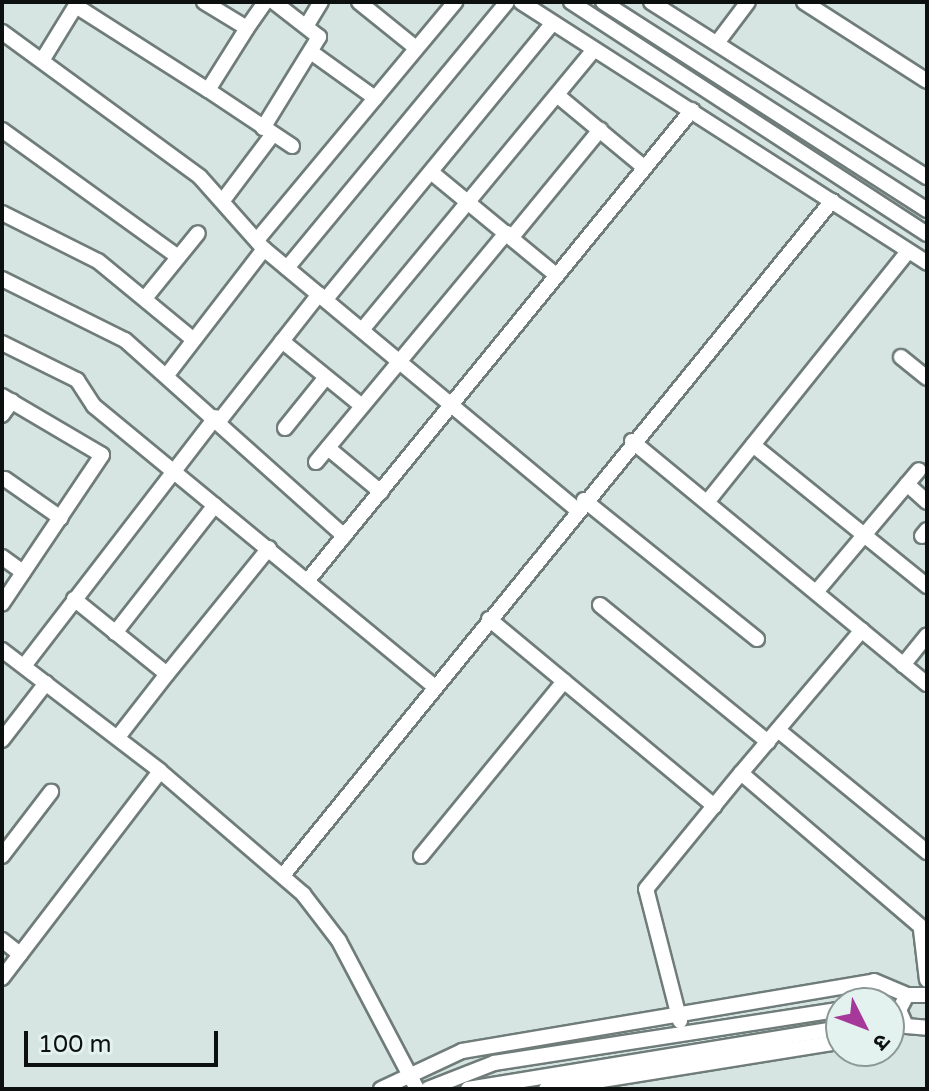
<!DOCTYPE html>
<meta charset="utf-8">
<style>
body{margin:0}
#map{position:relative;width:929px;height:1091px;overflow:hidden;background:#d6e5e2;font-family:"Varela Round","Noto Sans Devanagari",sans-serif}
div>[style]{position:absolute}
.roads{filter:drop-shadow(2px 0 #6f7c7a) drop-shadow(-2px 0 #6f7c7a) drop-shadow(0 2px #6f7c7a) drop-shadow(0 -2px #6f7c7a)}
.minor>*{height:14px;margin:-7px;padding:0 7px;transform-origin:7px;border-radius:7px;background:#fff}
span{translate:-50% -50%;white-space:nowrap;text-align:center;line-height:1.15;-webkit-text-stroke:6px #e3f2ef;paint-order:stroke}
.frame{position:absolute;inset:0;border:4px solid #0c1110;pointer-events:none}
.north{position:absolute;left:825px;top:987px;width:80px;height:80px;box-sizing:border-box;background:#e3f2ef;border:2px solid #8d9896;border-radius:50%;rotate:132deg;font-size:22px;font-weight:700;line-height:32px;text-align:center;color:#0c1110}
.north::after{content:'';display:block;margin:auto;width:28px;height:36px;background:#a53898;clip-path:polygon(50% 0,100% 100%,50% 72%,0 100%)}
.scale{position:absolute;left:24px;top:1031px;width:194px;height:36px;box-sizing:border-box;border:4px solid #0c1110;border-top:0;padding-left:10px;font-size:24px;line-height:28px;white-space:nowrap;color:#0c1110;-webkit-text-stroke:6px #e3f2ef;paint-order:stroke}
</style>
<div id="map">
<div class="roads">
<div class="minor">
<i style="left:204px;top:2px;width:50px;rotate:31.2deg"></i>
<i style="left:247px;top:28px;width:32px;rotate:-55deg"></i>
<i style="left:359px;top:2px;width:73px;rotate:38.9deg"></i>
<i style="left:521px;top:2px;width:483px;rotate:32.7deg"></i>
<i style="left:571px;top:2px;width:425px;rotate:33.1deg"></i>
<i style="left:603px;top:2px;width:385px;rotate:32.7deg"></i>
<i style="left:651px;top:2px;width:327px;rotate:32.4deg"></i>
<i style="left:804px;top:2px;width:146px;rotate:32.7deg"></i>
<i style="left:76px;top:6px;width:156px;rotate:32.5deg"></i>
<i style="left:208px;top:90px;width:73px;rotate:-57.8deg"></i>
<i style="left:307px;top:25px;width:27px;rotate:-59deg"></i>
<i style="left:2px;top:32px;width:245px;rotate:36.2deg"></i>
<i style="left:200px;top:177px;width:96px;rotate:48.4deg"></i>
<i style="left:264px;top:249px;width:406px;rotate:39.8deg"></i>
<i style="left:717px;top:43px;width:51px;rotate:-52.9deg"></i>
<i style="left:311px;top:52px;width:79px;rotate:35.7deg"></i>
<i style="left:43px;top:59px;width:67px;rotate:-58.4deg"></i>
<i style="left:208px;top:90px;width:101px;rotate:33.7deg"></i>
<i style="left:557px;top:95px;width:114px;rotate:39.7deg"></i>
<i style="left:263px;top:128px;width:107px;rotate:-58.4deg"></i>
<i style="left:319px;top:37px;width:57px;rotate:-142.1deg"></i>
<i style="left:2px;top:130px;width:217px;rotate:35.8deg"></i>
<i style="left:431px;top:172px;width:163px;rotate:39.5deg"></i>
<i style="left:224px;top:199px;width:81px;rotate:-53deg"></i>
<i style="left:2px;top:213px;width:107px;rotate:26.6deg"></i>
<i style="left:98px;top:261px;width:124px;rotate:39.5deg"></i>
<i style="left:512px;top:237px;width:139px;rotate:-50.6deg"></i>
<i style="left:257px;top:240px;width:310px;rotate:-50.2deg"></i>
<i style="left:287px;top:268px;width:345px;rotate:-50.4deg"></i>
<i style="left:2px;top:279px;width:137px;rotate:26.4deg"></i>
<i style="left:125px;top:340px;width:294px;rotate:41.8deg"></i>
<i style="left:146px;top:297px;width:82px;rotate:-50.9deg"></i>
<i style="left:326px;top:299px;width:356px;rotate:-50.6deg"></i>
<i style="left:362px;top:330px;width:361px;rotate:-50.4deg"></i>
<i style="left:282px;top:341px;width:103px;rotate:39.1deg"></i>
<i style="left:2px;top:343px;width:84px;rotate:26.3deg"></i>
<i style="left:77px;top:380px;width:31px;rotate:57deg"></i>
<i style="left:94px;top:406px;width:440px;rotate:39.5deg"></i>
<i style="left:901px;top:357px;width:33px;rotate:39deg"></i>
<i style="left:167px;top:375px;width:159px;rotate:-52.4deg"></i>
<i style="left:2px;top:396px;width:116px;rotate:30.5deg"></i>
<i style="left:102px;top:455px;width:179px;rotate:123.9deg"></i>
<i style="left:2px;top:415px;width:17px;rotate:-54deg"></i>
<i style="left:220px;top:420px;width:160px;rotate:-51.8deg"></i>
<i style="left:285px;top:428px;width:65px;rotate:-51.2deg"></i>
<i style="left:632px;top:441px;width:382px;rotate:39.5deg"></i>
<i style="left:753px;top:445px;width:224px;rotate:39deg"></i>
<i style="left:328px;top:448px;width:69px;rotate:39.7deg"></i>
<i style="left:316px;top:462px;width:298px;rotate:-50.3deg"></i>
<i style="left:5px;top:479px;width:68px;rotate:34.9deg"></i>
<i style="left:907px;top:484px;width:27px;rotate:42deg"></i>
<i style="left:584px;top:500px;width:222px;rotate:38.8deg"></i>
<i style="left:708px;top:501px;width:320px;rotate:-51.3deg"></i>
<i style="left:922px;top:536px;width:8px;rotate:-50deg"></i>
<i style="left:2px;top:557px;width:26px;rotate:36deg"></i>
<i style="left:308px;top:580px;width:607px;rotate:-50.75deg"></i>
<i style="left:817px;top:591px;width:158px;rotate:-49.9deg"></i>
<i style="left:74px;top:599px;width:119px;rotate:38.9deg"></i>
<i style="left:167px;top:674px;width:80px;rotate:127.9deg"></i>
<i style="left:600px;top:605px;width:217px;rotate:39.2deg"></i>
<i style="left:489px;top:619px;width:293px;rotate:39.7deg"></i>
<i style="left:862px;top:630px;width:187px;rotate:130.2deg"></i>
<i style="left:741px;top:773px;width:245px;rotate:40.5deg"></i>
<i style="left:115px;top:633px;width:162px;rotate:-52deg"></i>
<i style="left:2px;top:650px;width:199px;rotate:37.4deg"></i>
<i style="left:160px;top:771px;width:189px;rotate:40.7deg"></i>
<i style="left:303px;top:894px;width:59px;rotate:52.5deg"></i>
<i style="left:339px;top:941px;width:167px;rotate:62.2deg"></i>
<i style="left:903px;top:665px;width:38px;rotate:-51deg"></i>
<i style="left:24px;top:666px;width:314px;rotate:-52.4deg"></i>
<i style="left:167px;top:674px;width:162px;rotate:-51deg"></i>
<i style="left:778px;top:730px;width:193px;rotate:39.3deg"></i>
<i style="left:2px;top:740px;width:72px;rotate:-52.3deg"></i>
<i style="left:2px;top:856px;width:81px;rotate:-52.6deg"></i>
<i style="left:421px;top:856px;width:226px;rotate:-50.7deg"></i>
<i style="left:284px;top:874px;width:868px;rotate:-50.85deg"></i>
<i style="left:921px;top:930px;width:50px;rotate:83.2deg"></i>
<i style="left:2px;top:940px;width:23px;rotate:38deg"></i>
<i style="left:2px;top:978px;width:260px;rotate:-52.6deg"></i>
<i style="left:927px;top:995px;width:20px;rotate:180deg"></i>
<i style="left:907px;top:995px;width:17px;rotate:118deg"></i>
<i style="left:899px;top:1010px;width:17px;rotate:66deg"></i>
<i style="left:906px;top:1026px;width:21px;rotate:5deg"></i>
<i style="left:680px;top:1021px;width:136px;rotate:-104.4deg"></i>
<i style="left:646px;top:889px;width:150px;rotate:-50.7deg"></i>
<i style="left:381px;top:1089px;width:89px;rotate:-25.1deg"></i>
<i style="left:462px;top:1051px;width:418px;rotate:-9.6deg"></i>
<i style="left:874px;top:981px;width:36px;rotate:23deg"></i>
<i style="left:428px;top:1089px;width:71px;rotate:-21.5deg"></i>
<i style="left:494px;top:1063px;width:351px;rotate:-8.8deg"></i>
<i style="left:468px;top:1089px;width:378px;rotate:-9.3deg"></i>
<i style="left:546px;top:1089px;width:299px;rotate:-9.1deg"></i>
</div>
</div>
<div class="frame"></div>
<div class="north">उ</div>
<div class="scale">100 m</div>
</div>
